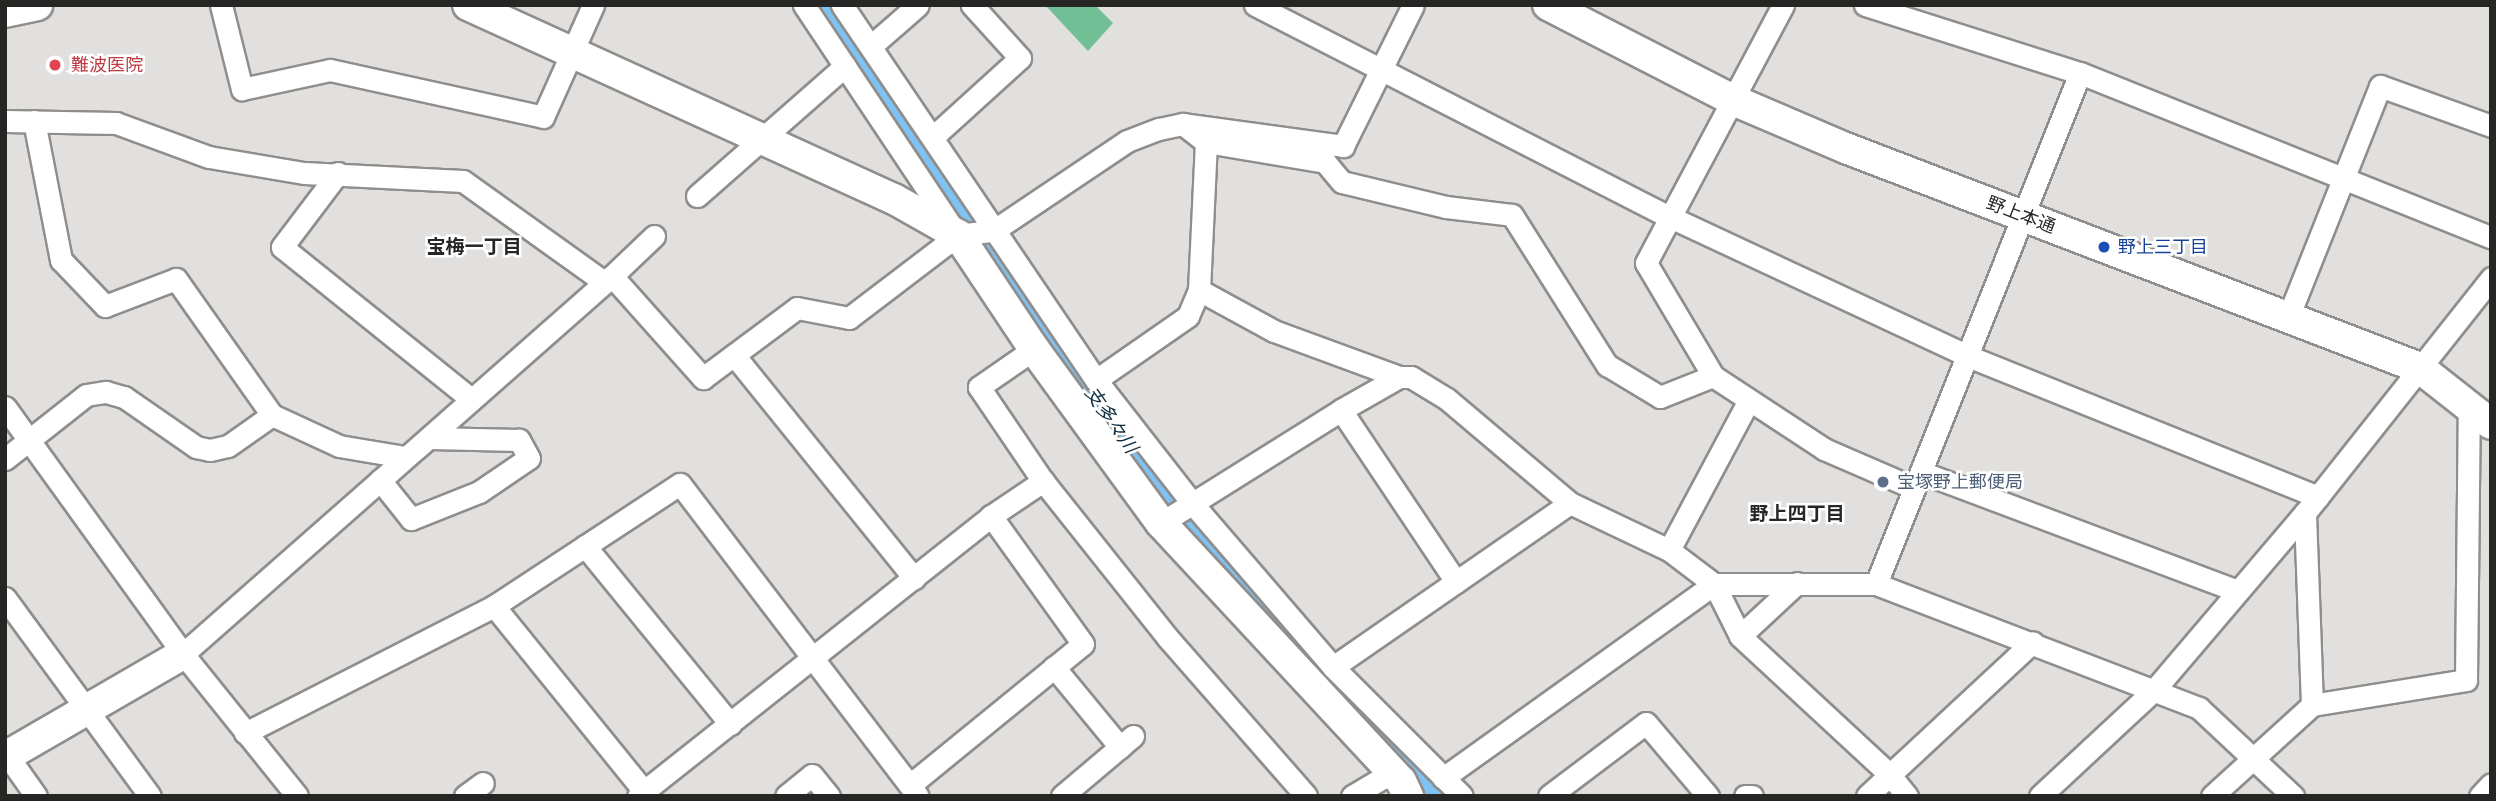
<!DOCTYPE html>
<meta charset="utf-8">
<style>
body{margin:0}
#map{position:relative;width:2496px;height:801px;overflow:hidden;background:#e2e0de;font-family:Rubik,"Noto Sans JP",sans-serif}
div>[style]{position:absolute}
.forest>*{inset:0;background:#70bf95}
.river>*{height:37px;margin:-18.5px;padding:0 18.5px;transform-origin:18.5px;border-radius:18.5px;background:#7fc3f5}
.roads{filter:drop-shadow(2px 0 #908e8c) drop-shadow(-2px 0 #908e8c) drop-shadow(0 2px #908e8c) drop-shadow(0 -2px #908e8c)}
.street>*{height:21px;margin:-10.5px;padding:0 10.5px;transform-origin:10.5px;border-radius:10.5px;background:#fff}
.secondary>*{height:30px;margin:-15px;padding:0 15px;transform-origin:15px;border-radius:15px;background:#fff}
.dots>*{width:19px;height:19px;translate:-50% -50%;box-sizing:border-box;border:4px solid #fff;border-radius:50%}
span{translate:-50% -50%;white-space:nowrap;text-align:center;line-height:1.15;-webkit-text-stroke:5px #fff;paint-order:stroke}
.health-label{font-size:18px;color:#be3a42}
.left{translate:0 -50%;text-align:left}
.street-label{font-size:18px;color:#262625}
.transit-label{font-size:18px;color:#164399}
.service-label{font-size:18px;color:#4e5e75}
.neighbourhood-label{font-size:19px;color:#262625;font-weight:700}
.water-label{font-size:19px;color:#112f43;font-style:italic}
.frame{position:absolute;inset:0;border:7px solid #262625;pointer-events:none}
</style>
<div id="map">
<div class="forest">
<i style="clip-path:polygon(1045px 5px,1095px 5px,1113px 23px,1088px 51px)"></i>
</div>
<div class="river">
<i style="left:822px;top:5px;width:593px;rotate:55.16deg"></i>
<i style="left:1161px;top:492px;width:215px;rotate:48.6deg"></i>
<i style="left:1303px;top:653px;width:203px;rotate:44.8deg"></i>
</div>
<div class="roads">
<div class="street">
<i style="left:221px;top:5px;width:87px;rotate:76deg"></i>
<i style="left:242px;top:89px;width:90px;rotate:-12.2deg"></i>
<i style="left:330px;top:70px;width:218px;rotate:12.4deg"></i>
<i style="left:543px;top:117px;width:123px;rotate:-65.9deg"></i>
<i style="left:804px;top:5px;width:272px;rotate:56.3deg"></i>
<i style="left:842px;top:5px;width:453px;rotate:55.9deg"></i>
<i style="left:1096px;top:380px;width:156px;rotate:52deg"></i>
<i style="left:1192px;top:503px;width:216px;rotate:49.3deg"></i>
<i style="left:1333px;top:667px;width:182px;rotate:45deg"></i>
<i style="left:1255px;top:5px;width:466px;rotate:27.1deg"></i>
<i style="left:1670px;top:217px;width:331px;rotate:25deg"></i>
<i style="left:1970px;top:357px;width:375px;rotate:21.9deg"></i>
<i style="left:1783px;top:5px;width:292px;rotate:118deg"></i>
<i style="left:1646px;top:263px;width:131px;rotate:59.3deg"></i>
<i style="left:1713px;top:376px;width:133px;rotate:33.3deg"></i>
<i style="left:1824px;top:449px;width:98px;rotate:23.4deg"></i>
<i style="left:1865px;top:5px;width:225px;rotate:17.6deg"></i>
<i style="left:2080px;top:73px;width:443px;rotate:21.8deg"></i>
<i style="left:871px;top:46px;width:62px;rotate:-41.1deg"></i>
<i style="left:5px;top:121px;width:111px;rotate:1deg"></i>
<i style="left:116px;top:123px;width:99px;rotate:20.1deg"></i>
<i style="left:209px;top:157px;width:96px;rotate:9.6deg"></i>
<i style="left:304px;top:173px;width:159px;rotate:2.9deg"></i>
<i style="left:463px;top:181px;width:173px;rotate:35.6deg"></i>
<i style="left:34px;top:121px;width:142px;rotate:79deg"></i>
<i style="left:61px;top:260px;width:64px;rotate:46.3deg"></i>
<i style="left:105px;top:306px;width:76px;rotate:-20.8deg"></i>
<i style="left:176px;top:279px;width:166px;rotate:54.8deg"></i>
<i style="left:272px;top:415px;width:74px;rotate:24.8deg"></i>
<i style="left:339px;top:446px;width:67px;rotate:9.5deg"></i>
<i style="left:1184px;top:125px;width:28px;rotate:38deg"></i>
<i style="left:1206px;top:142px;width:121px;rotate:9.5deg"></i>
<i style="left:1325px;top:162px;width:26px;rotate:50deg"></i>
<i style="left:1342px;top:182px;width:107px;rotate:13.5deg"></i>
<i style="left:1446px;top:207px;width:66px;rotate:6.9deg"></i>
<i style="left:1512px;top:215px;width:178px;rotate:57.7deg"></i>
<i style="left:1607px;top:365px;width:62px;rotate:31.1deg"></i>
<i style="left:1660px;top:397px;width:57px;rotate:-21.6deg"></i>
<i style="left:934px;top:136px;width:116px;rotate:-42.2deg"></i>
<i style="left:1020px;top:58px;width:72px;rotate:-132.2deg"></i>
<i style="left:338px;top:173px;width:93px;rotate:127.1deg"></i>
<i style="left:282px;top:247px;width:243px;rotate:38.8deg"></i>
<i style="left:697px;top:196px;width:197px;rotate:-41.3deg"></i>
<i style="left:612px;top:276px;width:58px;rotate:-43.6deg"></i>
<i style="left:1199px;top:290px;width:85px;rotate:28.7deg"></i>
<i style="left:1274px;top:331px;width:133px;rotate:20.2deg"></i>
<i style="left:2287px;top:320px;width:252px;rotate:-68.3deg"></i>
<i style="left:2380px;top:86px;width:118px;rotate:19.8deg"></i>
<i style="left:1034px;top:349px;width:67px;rotate:145.4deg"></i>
<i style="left:979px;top:387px;width:114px;rotate:55.8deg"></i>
<i style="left:1043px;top:481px;width:199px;rotate:51.5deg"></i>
<i style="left:1167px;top:637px;width:211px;rotate:48.8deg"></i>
<i style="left:734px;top:355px;width:287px;rotate:51.1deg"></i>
<i style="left:1096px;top:380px;width:112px;rotate:-34.8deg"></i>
<i style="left:1188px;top:316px;width:28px;rotate:-67deg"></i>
<i style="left:1199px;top:290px;width:148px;rotate:-87.3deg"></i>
<i style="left:5px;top:407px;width:304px;rotate:54.2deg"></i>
<i style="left:183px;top:654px;width:182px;rotate:51.2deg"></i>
<i style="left:1341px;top:410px;width:207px;rotate:56.2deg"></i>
<i style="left:5px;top:459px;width:103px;rotate:-38.3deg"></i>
<i style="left:86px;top:395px;width:20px;rotate:-9deg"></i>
<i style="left:106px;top:392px;width:19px;rotate:16deg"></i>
<i style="left:124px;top:397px;width:88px;rotate:34.8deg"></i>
<i style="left:196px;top:447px;width:14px;rotate:12deg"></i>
<i style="left:210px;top:450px;width:18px;rotate:-13deg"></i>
<i style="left:228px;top:446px;width:54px;rotate:-35.2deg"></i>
<i style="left:1921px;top:472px;width:338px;rotate:20.6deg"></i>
<i style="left:380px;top:480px;width:50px;rotate:51.5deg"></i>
<i style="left:411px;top:519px;width:73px;rotate:-21.7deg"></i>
<i style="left:479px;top:492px;width:60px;rotate:-34.2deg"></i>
<i style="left:529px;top:458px;width:21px;rotate:-119deg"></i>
<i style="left:519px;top:440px;width:90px;rotate:-178.7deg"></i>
<i style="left:1161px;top:523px;width:213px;rotate:-32.1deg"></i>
<i style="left:1341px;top:410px;width:67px;rotate:-29.6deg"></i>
<i style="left:1399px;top:377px;width:12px"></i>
<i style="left:1411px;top:377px;width:42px;rotate:31.4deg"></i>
<i style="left:1447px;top:399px;width:161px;rotate:40.2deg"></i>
<i style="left:1570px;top:503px;width:110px;rotate:25.4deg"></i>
<i style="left:1669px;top:550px;width:56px;rotate:37.1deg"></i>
<i style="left:1714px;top:584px;width:162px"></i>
<i style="left:1876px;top:584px;width:346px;rotate:21deg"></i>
<i style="left:2199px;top:708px;width:129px;rotate:43.1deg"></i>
<i style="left:585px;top:546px;width:230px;rotate:50.8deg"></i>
<i style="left:1669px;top:550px;width:168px;rotate:-61.9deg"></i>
<i style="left:1876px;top:584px;width:550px;rotate:-68.24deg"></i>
<i style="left:5px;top:598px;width:245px;rotate:53.8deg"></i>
<i style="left:494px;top:606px;width:238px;rotate:51deg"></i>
<i style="left:1740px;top:636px;width:78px;rotate:-42.9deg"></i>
<i style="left:183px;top:654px;width:572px;rotate:-41.38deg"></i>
<i style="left:612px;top:276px;width:137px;rotate:48.3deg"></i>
<i style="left:703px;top:378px;width:117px;rotate:-36.7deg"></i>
<i style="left:797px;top:308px;width:53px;rotate:10.9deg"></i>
<i style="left:849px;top:318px;width:137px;rotate:-37.3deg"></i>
<i style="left:958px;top:235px;width:35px;rotate:-7deg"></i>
<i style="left:993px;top:231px;width:161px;rotate:-33.9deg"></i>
<i style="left:1127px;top:141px;width:34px;rotate:-21deg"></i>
<i style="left:1159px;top:129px;width:25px;rotate:-12deg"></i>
<i style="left:1183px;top:124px;width:162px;rotate:7.8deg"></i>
<i style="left:1343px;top:146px;width:157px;rotate:-63.6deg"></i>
<i style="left:1054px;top:667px;width:104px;rotate:50.5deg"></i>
<i style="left:1333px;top:667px;width:288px;rotate:-34.7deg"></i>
<i style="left:2312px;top:705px;width:156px;rotate:-9.2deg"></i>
<i style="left:2466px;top:680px;width:275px;rotate:-89.4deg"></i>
<i style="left:245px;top:733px;width:280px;rotate:-27deg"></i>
<i style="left:494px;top:606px;width:222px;rotate:-33.3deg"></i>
<i style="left:680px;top:484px;width:392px;rotate:52.7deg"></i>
<i style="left:7px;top:755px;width:50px;rotate:54.7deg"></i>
<i style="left:1443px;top:778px;width:333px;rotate:-35.6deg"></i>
<i style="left:1714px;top:584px;width:58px;rotate:63.4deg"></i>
<i style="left:1740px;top:636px;width:205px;rotate:42.8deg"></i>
<i style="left:1890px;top:775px;width:27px;rotate:51deg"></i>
<i style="left:910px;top:785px;width:223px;rotate:-39.2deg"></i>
<i style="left:1083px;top:644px;width:158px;rotate:-125.7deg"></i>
<i style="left:465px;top:796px;width:22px;rotate:-36deg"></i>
<i style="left:638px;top:796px;width:451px;rotate:-38.4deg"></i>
<i style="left:991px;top:516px;width:63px;rotate:-33.9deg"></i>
<i style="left:786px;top:796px;width:33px;rotate:-39deg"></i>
<i style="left:812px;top:775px;width:27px;rotate:51deg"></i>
<i style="left:1062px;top:796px;width:93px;rotate:-40.2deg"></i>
<i style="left:1352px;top:796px;width:45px;rotate:-30.5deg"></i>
<i style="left:1549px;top:796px;width:121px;rotate:-37deg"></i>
<i style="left:1646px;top:723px;width:96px;rotate:49.7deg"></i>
<i style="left:1745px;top:796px;width:7px"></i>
<i style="left:1867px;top:796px;width:226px;rotate:-42.9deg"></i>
<i style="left:2040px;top:796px;width:157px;rotate:-42.9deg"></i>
<i style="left:2155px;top:689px;width:231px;rotate:-49.6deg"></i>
<i style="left:2305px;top:513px;width:300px;rotate:-51.6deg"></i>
<i style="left:2212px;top:796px;width:135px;rotate:-42.3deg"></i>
<i style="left:2312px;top:705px;width:192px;rotate:-92.1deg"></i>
<i style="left:2480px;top:796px;width:16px;rotate:-47deg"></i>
</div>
<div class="secondary">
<i style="left:468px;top:5px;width:468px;rotate:24.5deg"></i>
<i style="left:894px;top:199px;width:73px;rotate:29.4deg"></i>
<i style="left:958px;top:235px;width:137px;rotate:56.3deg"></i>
<i style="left:1034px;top:349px;width:215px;rotate:53.9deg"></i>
<i style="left:1161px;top:523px;width:352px;rotate:47.1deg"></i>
<i style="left:1401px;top:781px;width:17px;rotate:65deg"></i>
<i style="left:1548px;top:5px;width:208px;rotate:27.2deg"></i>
<i style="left:1733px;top:100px;width:125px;rotate:23.1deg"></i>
<i style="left:1848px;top:149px;width:612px;rotate:20.95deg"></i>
<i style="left:2420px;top:368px;width:90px;rotate:38.3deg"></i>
<i style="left:5px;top:12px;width:33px;rotate:-12deg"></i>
<i style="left:5px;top:757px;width:206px;rotate:-30.1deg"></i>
</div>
</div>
<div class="dots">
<i style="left:55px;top:65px;background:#e0444e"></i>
<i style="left:2104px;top:247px;background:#1a4fb4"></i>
<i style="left:1883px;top:482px;background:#5c6f8a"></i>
</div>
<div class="health-label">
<span class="left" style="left:71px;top:65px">難波医院</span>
</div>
<div class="street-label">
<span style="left:2021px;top:215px;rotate:21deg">野上本通</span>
</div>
<div class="transit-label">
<span class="left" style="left:2118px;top:247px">野上三丁目</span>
</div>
<div class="service-label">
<span class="left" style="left:1897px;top:482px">宝塚野上郵便局</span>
</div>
<div class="neighbourhood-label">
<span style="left:474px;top:247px">宝梅一丁目</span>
<span style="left:1797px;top:514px">野上四丁目</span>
</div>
<div class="water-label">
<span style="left:1111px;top:420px;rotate:55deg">支多々川</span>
</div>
<div class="frame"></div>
</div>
